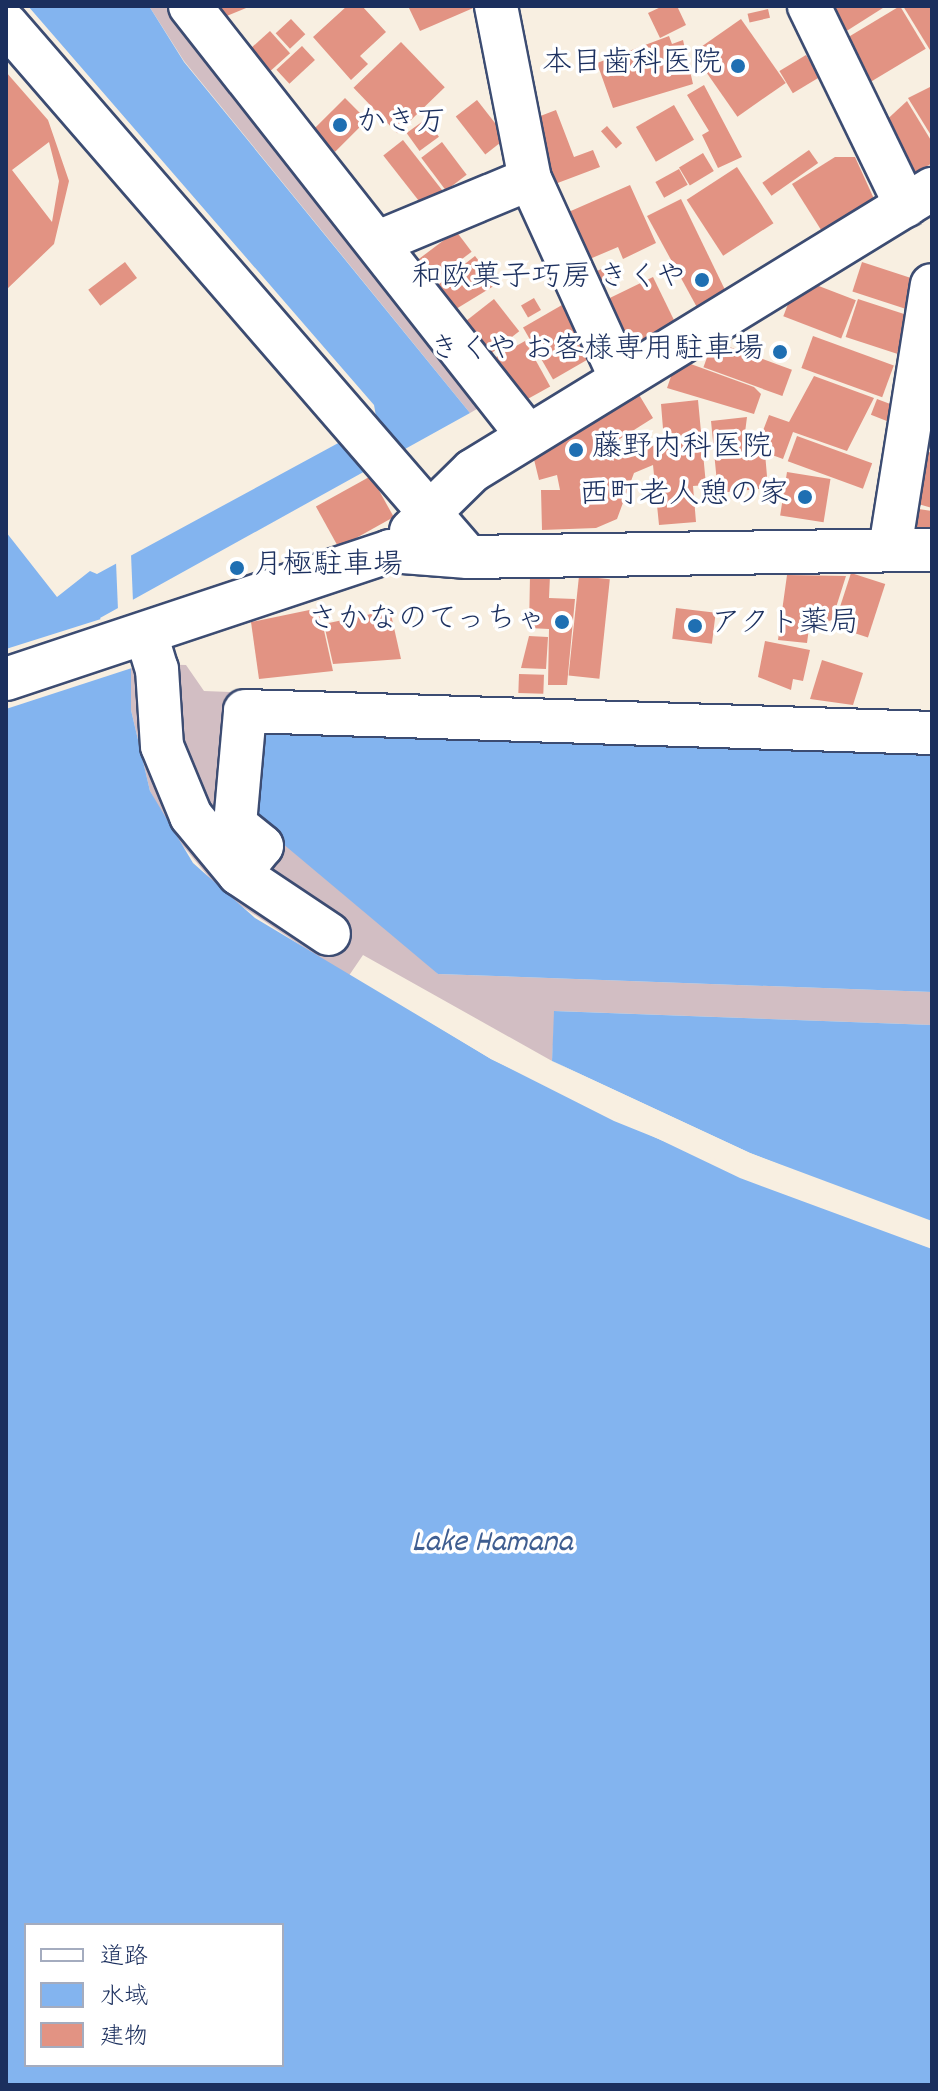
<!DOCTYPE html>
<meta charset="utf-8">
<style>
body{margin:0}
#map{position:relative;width:938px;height:2091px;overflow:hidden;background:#f8efe1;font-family:Dekko,"Klee One",sans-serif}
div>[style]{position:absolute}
.industrial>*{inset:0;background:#d2bec3}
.water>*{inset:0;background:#83b4ef}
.pier>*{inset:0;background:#f8efe1}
.building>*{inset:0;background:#e29383;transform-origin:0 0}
.roads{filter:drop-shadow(2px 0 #3c4c72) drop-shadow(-2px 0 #3c4c72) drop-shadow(0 2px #3c4c72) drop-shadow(0 -2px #3c4c72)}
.minor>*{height:42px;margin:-21px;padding:0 21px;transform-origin:21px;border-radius:21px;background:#fff}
.dots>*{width:22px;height:22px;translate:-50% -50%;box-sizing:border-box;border:4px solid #fff;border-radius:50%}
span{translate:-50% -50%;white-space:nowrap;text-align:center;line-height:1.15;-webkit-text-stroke:7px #fff;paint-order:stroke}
.poi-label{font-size:30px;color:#1b2f5e}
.right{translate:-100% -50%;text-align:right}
.left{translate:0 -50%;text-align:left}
.water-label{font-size:32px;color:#3f5e91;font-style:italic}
.frame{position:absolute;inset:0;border:8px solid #1b2f5e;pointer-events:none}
.legend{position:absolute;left:24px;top:1923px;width:260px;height:144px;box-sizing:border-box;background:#fff;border:2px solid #a4acbf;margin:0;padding:10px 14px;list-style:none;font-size:24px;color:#1b2f5e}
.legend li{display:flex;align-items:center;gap:16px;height:40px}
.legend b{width:40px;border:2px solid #a4acbf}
</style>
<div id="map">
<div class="industrial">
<i style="clip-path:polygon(149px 6px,174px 6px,489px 402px,470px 413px,184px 61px)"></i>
<i style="clip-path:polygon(144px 664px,186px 665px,204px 691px,932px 718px,932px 755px,255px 730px,438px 974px,932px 992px,932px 1025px,555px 1011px,552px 1061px,363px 955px,348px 977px,222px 893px,169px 829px,150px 791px,131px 710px,131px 668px)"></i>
</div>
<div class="water">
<i style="clip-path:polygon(evenodd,28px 6px,149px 6px,184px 62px,470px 413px,100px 618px,131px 668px,131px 710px,150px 791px,193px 863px,255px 918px,491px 1059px,740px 1178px,932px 1249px,932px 2085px,6px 2085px,6px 532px,57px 597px,90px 571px,97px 574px,377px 422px,374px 405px,28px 6px,26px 1925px,282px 1925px,282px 2065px,26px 2065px,26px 1925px)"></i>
<i style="clip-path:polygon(254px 730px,932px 755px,932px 992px,438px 974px,251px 817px)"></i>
<i style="clip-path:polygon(554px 1011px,932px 1025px,932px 1221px,750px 1153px,552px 1061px)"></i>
</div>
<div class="pier">
<i style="clip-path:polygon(131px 554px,133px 602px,118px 610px,116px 562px)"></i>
<i style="clip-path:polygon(101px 619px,135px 667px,6px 709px,6px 649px)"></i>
<i style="clip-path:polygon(351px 974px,616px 1118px,932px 1249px,614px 1121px,491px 1059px)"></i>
<i style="clip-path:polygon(548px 1059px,750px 1153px,932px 1225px,748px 1157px)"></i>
</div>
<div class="building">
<i style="clip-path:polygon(207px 6px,251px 6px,217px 20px)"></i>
<i style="clip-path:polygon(347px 6px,362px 6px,386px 32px,360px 56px,368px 64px,351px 80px,313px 37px)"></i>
<i style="clip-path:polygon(408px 6px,478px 6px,420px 31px)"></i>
<i style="clip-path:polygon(663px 6px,677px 6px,686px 25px,660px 38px,648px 13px)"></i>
<i style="clip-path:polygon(829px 6px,886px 6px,845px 32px)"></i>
<i style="left:900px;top:6px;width:50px;height:67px;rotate:59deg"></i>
<i style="clip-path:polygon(903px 6px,932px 6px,932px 49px,930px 50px)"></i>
<i style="left:768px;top:9px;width:9px;height:21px;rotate:77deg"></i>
<i style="left:291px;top:19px;width:21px;height:21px;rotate:47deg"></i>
<i style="left:741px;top:19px;width:78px;height:59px;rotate:55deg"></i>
<i style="left:270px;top:31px;width:30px;height:31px;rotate:48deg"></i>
<i style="clip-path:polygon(669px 36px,672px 44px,683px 40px,693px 84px,613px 108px,597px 63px)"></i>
<i style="left:401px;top:42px;width:63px;height:66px;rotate:46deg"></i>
<i style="left:302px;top:46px;width:19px;height:35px;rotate:47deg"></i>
<i style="left:806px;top:55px;width:26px;height:31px;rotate:59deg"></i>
<i style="clip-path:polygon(evenodd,6px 72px,48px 120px,69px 181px,54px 244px,6px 290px,6px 72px,49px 142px,59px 181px,52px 222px,12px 170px,49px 142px)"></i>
<i style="clip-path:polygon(704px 85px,742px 157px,718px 168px,702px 135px,709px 131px,687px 95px)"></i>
<i style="clip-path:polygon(932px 86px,932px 137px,908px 98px)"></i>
<i style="left:345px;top:98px;width:31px;height:45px;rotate:45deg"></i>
<i style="left:477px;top:100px;width:48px;height:27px;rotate:52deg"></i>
<i style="clip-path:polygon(907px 101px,932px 142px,932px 163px,912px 176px,880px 126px)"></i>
<i style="left:674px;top:105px;width:40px;height:44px;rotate:60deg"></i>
<i style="clip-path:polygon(556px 110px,574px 157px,593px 150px,600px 167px,547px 187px,530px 120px)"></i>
<i style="left:426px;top:119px;width:22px;height:24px;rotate:54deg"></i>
<i style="left:607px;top:126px;width:23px;height:8px;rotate:49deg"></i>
<i style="left:403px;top:140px;width:71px;height:25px;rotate:52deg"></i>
<i style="left:442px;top:142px;width:41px;height:26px;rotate:53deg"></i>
<i style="left:809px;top:150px;width:16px;height:57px;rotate:55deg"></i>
<i style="left:703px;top:153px;width:21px;height:28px;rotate:59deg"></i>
<i style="clip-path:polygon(835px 157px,855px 157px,875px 201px,823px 233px,792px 184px)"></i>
<i style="left:737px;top:167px;width:67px;height:60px;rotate:57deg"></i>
<i style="left:679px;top:169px;width:18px;height:27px;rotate:61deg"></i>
<i style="clip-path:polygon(630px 185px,656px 243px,623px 259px,618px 247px,585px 261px,564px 214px)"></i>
<i style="clip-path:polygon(681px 199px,727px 294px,699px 311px,647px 216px)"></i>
<i style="left:456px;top:231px;width:26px;height:49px;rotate:53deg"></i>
<i style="clip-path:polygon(475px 256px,497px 284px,456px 309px,438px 285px)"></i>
<i style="left:125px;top:262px;width:20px;height:46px;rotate:53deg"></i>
<i style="left:862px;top:262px;width:58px;height:31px;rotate:18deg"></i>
<i style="left:612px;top:264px;width:14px;height:20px;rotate:65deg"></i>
<i style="left:653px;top:277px;width:52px;height:55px;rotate:64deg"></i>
<i style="left:798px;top:278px;width:62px;height:41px;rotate:21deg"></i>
<i style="left:534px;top:298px;width:14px;height:15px;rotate:60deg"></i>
<i style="left:494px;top:299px;width:41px;height:38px;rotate:52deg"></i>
<i style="left:858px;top:299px;width:54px;height:40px;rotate:18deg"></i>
<i style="left:562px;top:305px;width:60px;height:45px;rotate:60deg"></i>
<i style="left:813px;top:336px;width:86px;height:34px;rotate:20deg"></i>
<i style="left:525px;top:341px;width:52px;height:33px;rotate:61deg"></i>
<i style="left:713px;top:341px;width:84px;height:28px;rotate:20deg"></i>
<i style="clip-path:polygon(677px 359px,754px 387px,761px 394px,754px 414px,667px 388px)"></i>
<i style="clip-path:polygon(814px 376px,874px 398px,847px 451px,793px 432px,783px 459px,756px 449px,769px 415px,789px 422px)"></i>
<i style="clip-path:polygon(632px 383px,653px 418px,615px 442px,625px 458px,664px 441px,661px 404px,698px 400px,706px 485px,693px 486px,696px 522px,659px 525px,653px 465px,634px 473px,617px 519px,596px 528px,542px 530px,541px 490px,560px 490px,557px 475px,539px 480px,530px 443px)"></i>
<i style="left:877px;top:399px;width:17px;height:17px;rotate:21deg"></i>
<i style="clip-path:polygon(747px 417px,742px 456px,765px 453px,768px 488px,718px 493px,711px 421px)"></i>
<i style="left:797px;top:436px;width:80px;height:27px;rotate:20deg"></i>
<i style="clip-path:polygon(922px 450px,932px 453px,932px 508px,908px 501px)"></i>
<i style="left:787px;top:472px;width:44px;height:44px;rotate:9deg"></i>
<i style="left:371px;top:476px;width:47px;height:63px;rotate:61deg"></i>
<i style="clip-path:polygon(905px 507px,932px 511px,932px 533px,901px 533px)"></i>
<i style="left:851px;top:573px;width:36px;height:56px;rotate:18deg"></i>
<i style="clip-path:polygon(787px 575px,846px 576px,832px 620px,809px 628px,807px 643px,778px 640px)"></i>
<i style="clip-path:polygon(530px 576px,550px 576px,549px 598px,575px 599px,567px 685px,548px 685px,549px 629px,529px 628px)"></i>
<i style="left:579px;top:576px;width:31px;height:100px;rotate:6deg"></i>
<i style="clip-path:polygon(319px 608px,333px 671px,259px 679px,251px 622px)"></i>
<i style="left:676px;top:608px;width:40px;height:31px;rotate:7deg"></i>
<i style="clip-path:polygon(390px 610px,401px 659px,333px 664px,324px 624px)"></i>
<i style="clip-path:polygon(529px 636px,548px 637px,546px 669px,521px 668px)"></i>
<i style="clip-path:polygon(765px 641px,810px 650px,803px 681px,793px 679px,791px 690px,758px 677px)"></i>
<i style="clip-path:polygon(822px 660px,863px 673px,853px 705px,810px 699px)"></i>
<i style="left:519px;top:674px;width:25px;height:19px;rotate:2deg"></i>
</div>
<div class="roads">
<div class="minor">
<i style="left:190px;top:6px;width:547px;rotate:51.83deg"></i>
<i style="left:496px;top:6px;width:176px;rotate:78.9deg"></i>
<i style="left:530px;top:179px;width:220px;rotate:65.5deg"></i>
<i style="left:809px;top:6px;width:222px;rotate:64.1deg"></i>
<i style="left:6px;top:24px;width:705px;rotate:49.08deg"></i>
<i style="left:381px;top:241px;width:161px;rotate:-22.6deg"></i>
<i style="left:411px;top:531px;width:86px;rotate:-44.5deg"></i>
<i style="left:472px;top:471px;width:540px;rotate:-31.51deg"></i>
<i style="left:890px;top:549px;width:267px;rotate:-81deg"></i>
<i style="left:146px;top:634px;width:37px;rotate:73deg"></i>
<i style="left:157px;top:669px;width:77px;rotate:86.3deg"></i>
<i style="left:162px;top:746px;width:76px;rotate:67.5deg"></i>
<i style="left:191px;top:816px;width:75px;rotate:50.4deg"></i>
<i style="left:239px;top:874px;width:108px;rotate:33.7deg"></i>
<i style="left:6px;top:679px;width:405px;rotate:-18.4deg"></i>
<i style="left:390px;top:551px;width:78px;rotate:4.4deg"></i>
<i style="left:468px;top:557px;width:464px;rotate:-0.9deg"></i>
<i style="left:239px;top:874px;width:36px;rotate:-51deg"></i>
<i style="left:262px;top:846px;width:35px;rotate:-141deg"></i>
<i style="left:235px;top:824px;width:113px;rotate:-84.9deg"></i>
<i style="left:245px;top:711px;width:687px;rotate:1.83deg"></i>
</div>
</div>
<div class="dots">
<i style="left:738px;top:66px;background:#1f6fb2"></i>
<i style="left:340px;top:125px;background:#1f6fb2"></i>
<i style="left:702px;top:280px;background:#1f6fb2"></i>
<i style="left:780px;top:352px;background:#1f6fb2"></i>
<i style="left:576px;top:450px;background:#1f6fb2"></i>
<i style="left:805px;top:497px;background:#1f6fb2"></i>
<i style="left:237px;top:568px;background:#1f6fb2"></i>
<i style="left:562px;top:622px;background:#1f6fb2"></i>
<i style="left:695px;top:626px;background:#1f6fb2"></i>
</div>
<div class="poi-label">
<span class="right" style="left:722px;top:66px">本目歯科医院</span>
<span class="left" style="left:356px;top:125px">かき万</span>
<span class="right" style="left:686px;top:280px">和欧菓子巧房 きくや</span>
<span class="right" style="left:764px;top:352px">きくや お客様専用駐車場</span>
<span class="left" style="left:592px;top:450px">藤野内科医院</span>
<span class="right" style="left:789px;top:497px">西町老人憩の家</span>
<span class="left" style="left:253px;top:568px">月極駐車場</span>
<span class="right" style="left:546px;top:622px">さかなのてっちゃ</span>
<span class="left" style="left:711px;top:626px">アクト薬局</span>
</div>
<div class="water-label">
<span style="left:492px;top:1544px">Lake Hamana</span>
</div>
<div class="frame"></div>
<ul class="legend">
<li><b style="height:10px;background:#fff"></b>道路</li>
<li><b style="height:22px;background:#83b4ef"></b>水域</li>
<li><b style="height:22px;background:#e29383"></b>建物</li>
</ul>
</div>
